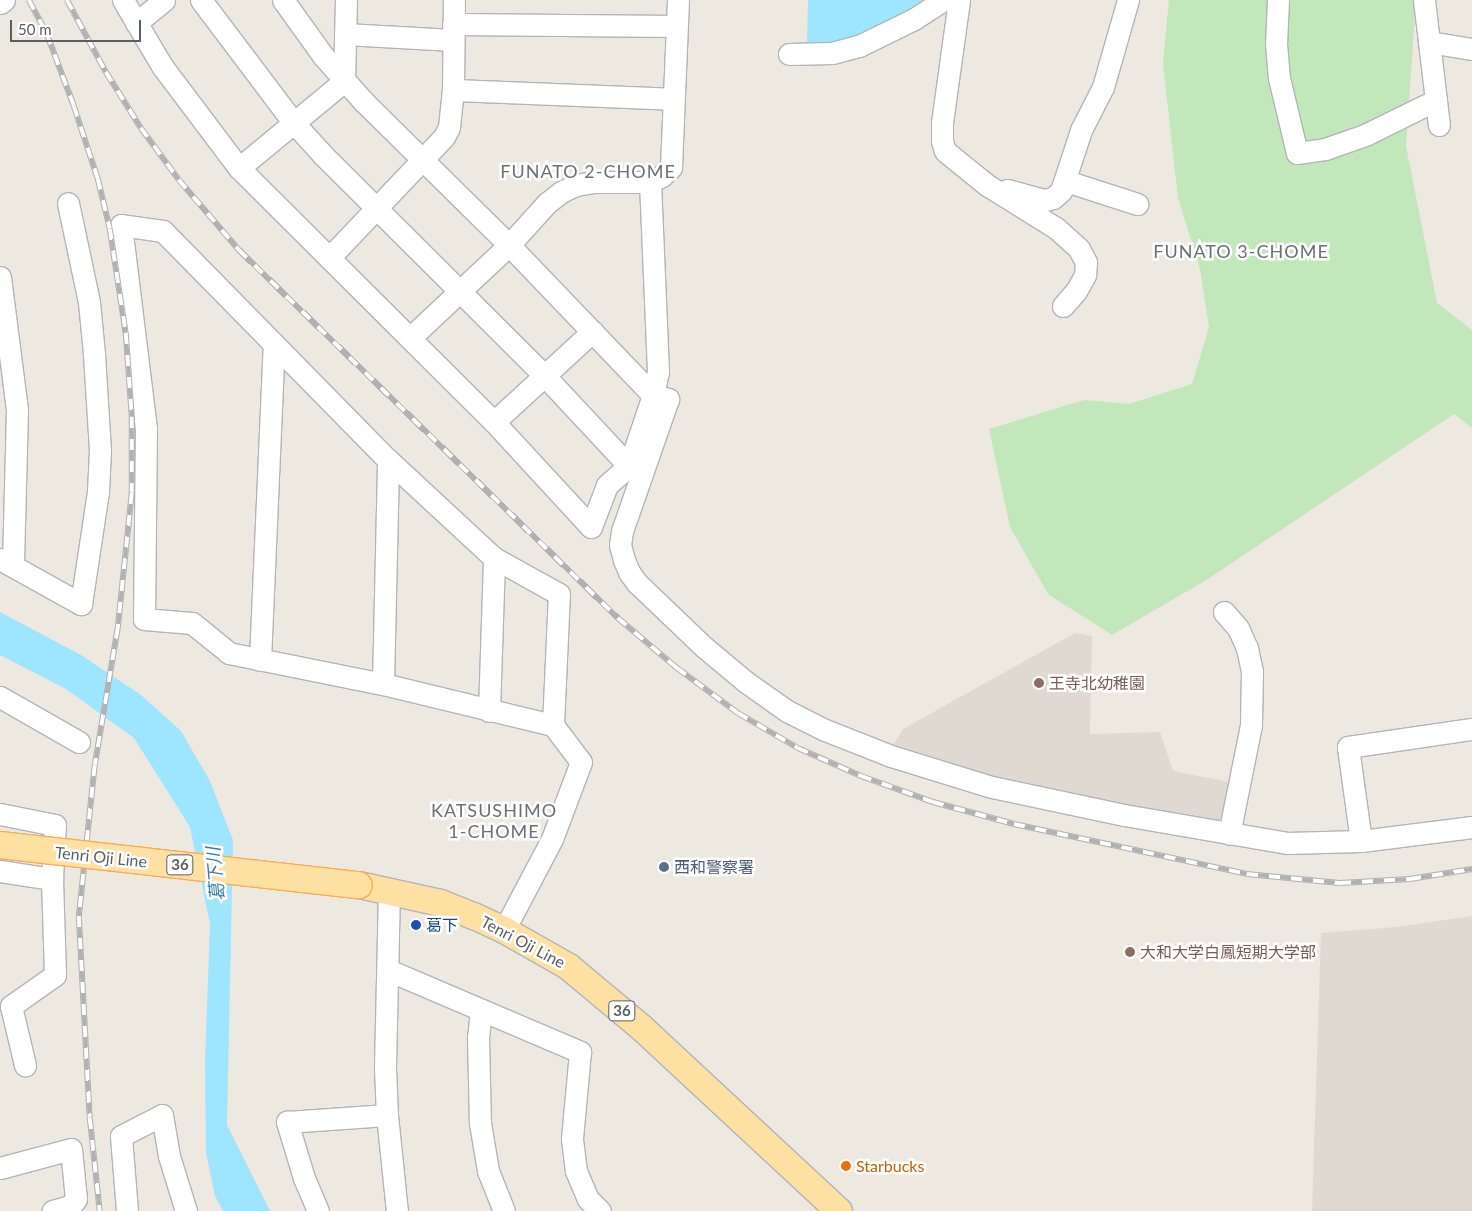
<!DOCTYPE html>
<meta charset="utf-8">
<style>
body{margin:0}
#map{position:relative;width:1472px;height:1211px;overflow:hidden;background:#ede8e0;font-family:Lato,"Noto Sans JP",sans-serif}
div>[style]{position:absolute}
.education>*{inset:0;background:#dfd9d1}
.green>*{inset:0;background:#c2e7ba}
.water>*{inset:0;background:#9ee6ff}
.roads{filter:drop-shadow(1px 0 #b1b5b9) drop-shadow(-1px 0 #b1b5b9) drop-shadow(0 1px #b1b5b9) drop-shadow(0 -1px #b1b5b9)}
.minor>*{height:21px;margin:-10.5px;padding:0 10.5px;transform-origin:10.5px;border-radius:10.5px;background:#fff}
.major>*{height:26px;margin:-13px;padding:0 13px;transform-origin:13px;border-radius:13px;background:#ffe0a3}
.rail>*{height:5.5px;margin-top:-2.75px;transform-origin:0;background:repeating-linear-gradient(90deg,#fff 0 11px,#b0b1b2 0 22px);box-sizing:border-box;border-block:1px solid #b0b1b2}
.bridges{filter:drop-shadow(1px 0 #faab4c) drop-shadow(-1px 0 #faab4c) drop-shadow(0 1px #faab4c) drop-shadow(0 -1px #faab4c)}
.major-bridge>*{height:26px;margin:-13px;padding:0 13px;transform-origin:13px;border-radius:13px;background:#ffe0a3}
.dots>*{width:14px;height:14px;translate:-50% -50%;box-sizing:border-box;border:2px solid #fff;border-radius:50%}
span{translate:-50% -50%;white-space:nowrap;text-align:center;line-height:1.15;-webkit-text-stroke:5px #fff;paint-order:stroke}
.shield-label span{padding:1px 4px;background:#fff;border:1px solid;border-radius:4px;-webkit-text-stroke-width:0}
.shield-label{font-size:15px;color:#595f62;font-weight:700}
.education-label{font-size:16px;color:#785e54}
.left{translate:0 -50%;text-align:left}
.street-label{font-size:16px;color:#595f62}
.service-label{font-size:16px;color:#4e5e75}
.transit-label{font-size:16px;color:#164399}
.food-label{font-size:16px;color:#c56008}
.neighbourhood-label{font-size:18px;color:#6a7174;letter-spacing:1px}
.water-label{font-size:18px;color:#327ea4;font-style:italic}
.scale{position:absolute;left:10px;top:20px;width:131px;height:22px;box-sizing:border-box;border:2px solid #595f62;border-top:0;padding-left:6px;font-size:15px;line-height:18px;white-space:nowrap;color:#595f62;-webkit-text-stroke:4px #fff;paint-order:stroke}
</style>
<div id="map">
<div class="education">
<i style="clip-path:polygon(1075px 633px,1092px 636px,1090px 734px,1160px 732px,1173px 771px,1234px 783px,1220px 824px,979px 778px,892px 747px,903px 729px)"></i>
<i style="clip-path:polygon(1472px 916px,1472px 1211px,1312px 1211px,1321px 933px,1397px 927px)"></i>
</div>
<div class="green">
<i style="clip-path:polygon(1169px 0,1416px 0,1406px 146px,1437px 303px,1472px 330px,1472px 428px,1454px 414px,1208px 579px,1112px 635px,1048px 594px,1010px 527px,989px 429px,1084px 400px,1129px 404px,1192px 384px,1209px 327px,1200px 269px,1178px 198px,1163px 63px)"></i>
</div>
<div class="water">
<i style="clip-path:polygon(808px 0,930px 0,841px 45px,807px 44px)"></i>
<i style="clip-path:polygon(0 612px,81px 655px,141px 695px,181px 731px,210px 781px,233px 840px,227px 1125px,270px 1211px,223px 1211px,215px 1196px,206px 1153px,205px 1062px,210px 924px,190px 827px,134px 738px,66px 689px,0 655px)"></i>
</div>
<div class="roads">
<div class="minor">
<i style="left:123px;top:0;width:77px;rotate:59.4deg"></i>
<i style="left:162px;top:66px;width:128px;rotate:53deg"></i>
<i style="left:239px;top:168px;width:360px;rotate:44.9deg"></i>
<i style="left:494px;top:422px;width:143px;rotate:47.3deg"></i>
<i style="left:591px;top:527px;width:45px;rotate:-69.1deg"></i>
<i style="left:607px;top:485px;width:29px;rotate:-41deg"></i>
<i style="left:629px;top:466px;width:75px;rotate:-71.3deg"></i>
<i style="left:653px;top:395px;width:24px;rotate:-78deg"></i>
<i style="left:658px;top:372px;width:190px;rotate:-92.4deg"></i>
<i style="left:201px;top:0;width:153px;rotate:53deg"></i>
<i style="left:293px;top:122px;width:45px;rotate:47.7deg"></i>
<i style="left:323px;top:155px;width:312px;rotate:44.9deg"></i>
<i style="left:544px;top:375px;width:125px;rotate:47deg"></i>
<i style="left:283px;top:0;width:70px;rotate:54.3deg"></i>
<i style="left:324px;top:57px;width:60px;rotate:48.4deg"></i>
<i style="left:364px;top:102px;width:204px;rotate:44.6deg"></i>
<i style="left:509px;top:245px;width:208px;rotate:46.2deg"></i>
<i style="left:653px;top:395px;width:16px;rotate:15deg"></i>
<i style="left:668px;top:399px;width:140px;rotate:109.2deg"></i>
<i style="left:622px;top:531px;width:14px;rotate:98deg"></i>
<i style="left:620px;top:545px;width:16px;rotate:75deg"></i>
<i style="left:624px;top:560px;width:13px;rotate:67deg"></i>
<i style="left:629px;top:572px;width:14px;rotate:54deg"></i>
<i style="left:637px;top:583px;width:93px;rotate:43.7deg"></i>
<i style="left:704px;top:647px;width:55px;rotate:39.8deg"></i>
<i style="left:746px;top:682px;width:50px;rotate:35.3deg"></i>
<i style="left:787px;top:711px;width:42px;rotate:26.6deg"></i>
<i style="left:825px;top:730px;width:71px;rotate:21.5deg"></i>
<i style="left:891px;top:756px;width:106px;rotate:17.1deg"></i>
<i style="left:992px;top:787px;width:135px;rotate:12deg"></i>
<i style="left:1124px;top:815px;width:165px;rotate:9.7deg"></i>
<i style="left:1287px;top:843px;width:74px;rotate:-1.5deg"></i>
<i style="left:1361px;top:841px;width:112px;rotate:-7.2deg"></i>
<i style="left:959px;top:0;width:123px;rotate:97.9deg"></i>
<i style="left:942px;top:122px;width:19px;rotate:90deg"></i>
<i style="left:942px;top:141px;width:10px;rotate:73deg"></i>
<i style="left:945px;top:151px;width:54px;rotate:39deg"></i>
<i style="left:987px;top:185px;width:81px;rotate:31.9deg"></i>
<i style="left:1056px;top:228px;width:31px;rotate:42deg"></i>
<i style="left:1079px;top:249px;width:15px;rotate:62deg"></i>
<i style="left:1086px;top:262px;width:13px;rotate:94deg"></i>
<i style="left:1085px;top:275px;width:18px;rotate:119deg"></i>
<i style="left:1076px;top:291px;width:20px;rotate:131deg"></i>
<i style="left:1278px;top:0;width:44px;rotate:92.6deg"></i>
<i style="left:1276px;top:44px;width:34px;rotate:85deg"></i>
<i style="left:1279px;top:78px;width:77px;rotate:76.5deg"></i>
<i style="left:1297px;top:153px;width:28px;rotate:-8deg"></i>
<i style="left:1325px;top:149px;width:42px;rotate:-19.3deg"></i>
<i style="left:1365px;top:135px;width:79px;rotate:-26.2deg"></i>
<i style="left:1424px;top:0;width:126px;rotate:83.2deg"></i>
<i style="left:0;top:3px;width:5px;rotate:-37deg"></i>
<i style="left:136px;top:23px;width:36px;rotate:-39deg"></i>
<i style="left:453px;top:24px;width:223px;rotate:0.5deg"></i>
<i style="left:345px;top:34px;width:108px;rotate:3.2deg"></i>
<i style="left:1429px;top:42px;width:44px;rotate:9.2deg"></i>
<i style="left:789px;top:54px;width:43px;rotate:-1.3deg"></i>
<i style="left:832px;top:53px;width:28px;rotate:-15deg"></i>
<i style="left:859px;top:46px;width:61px;rotate:-26.1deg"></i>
<i style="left:914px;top:19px;width:35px;rotate:-33deg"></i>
<i style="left:453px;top:90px;width:220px;rotate:2.3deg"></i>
<i style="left:239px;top:168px;width:136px;rotate:-39.6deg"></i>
<i style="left:344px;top:81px;width:81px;rotate:-88.6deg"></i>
<i style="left:1066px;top:181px;width:75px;rotate:17.9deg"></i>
<i style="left:1007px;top:190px;width:39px;rotate:15deg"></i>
<i style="left:1045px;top:200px;width:8px;rotate:-14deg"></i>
<i style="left:1053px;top:198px;width:11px;rotate:-41deg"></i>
<i style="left:1061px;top:191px;width:64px;rotate:-71.8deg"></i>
<i style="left:1081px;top:130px;width:48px;rotate:-62.9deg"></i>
<i style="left:1103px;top:87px;width:91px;rotate:-74deg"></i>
<i style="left:329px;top:258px;width:167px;rotate:-46.5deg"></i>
<i style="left:444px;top:137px;width:11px;rotate:-63deg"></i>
<i style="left:449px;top:127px;width:37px;rotate:-84deg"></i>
<i style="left:453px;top:90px;width:90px;rotate:-89.4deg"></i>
<i style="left:0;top:277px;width:134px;rotate:82.7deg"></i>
<i style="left:17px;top:410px;width:156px;rotate:91.5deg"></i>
<i style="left:410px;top:338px;width:136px;rotate:-43.2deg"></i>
<i style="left:509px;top:245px;width:57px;rotate:-47.9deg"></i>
<i style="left:547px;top:203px;width:18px;rotate:-38deg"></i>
<i style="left:561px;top:192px;width:17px;rotate:-25deg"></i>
<i style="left:576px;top:185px;width:17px;rotate:-10deg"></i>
<i style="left:593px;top:182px;width:57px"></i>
<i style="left:650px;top:182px;width:13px;rotate:-27deg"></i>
<i style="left:662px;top:176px;width:13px;rotate:-45deg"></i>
<i style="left:671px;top:167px;width:167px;rotate:-87.6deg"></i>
<i style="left:494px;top:422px;width:134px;rotate:-42.6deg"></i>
<i style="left:0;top:559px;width:93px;rotate:29.1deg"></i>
<i style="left:81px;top:604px;width:113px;rotate:-81.4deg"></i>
<i style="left:98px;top:492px;width:42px;rotate:-87.3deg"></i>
<i style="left:100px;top:450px;width:96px;rotate:-93.6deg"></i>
<i style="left:94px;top:354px;width:52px;rotate:-95.5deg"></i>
<i style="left:89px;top:302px;width:101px;rotate:-102deg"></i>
<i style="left:1224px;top:612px;width:21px;rotate:49deg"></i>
<i style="left:1238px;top:628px;width:22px;rotate:66deg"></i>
<i style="left:1247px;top:648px;width:24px;rotate:78deg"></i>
<i style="left:1252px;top:671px;width:54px;rotate:91.1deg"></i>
<i style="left:1251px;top:725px;width:111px;rotate:101.4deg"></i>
<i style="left:260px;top:660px;width:316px;rotate:-87.5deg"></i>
<i style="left:383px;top:684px;width:224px;rotate:-88.7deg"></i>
<i style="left:0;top:697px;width:91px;rotate:29.7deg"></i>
<i style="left:489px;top:711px;width:153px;rotate:-88.1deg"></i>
<i style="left:0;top:814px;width:56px;rotate:11.3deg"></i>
<i style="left:55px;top:825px;width:54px;rotate:93.2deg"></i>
<i style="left:52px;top:879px;width:96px;rotate:88.2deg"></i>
<i style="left:55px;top:975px;width:54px;rotate:144.8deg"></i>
<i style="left:11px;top:1006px;width:61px;rotate:76.7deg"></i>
<i style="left:1361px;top:841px;width:95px;rotate:-97.9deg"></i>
<i style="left:1348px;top:747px;width:125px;rotate:-8.3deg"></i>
<i style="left:0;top:871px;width:53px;rotate:8.7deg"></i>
<i style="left:389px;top:890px;width:178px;rotate:91.3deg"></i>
<i style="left:385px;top:1068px;width:47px;rotate:87.6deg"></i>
<i style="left:387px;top:1115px;width:97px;rotate:84.1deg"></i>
<i style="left:504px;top:930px;width:103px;rotate:-62.2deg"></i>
<i style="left:552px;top:839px;width:82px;rotate:-69.4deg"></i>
<i style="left:581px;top:762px;width:46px;rotate:-127.1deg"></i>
<i style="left:553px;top:725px;width:131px;rotate:-87.4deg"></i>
<i style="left:559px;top:594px;width:74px;rotate:-151deg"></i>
<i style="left:494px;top:558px;width:144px;rotate:-137.2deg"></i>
<i style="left:388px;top:460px;width:321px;rotate:-134.5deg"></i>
<i style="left:163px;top:231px;width:42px;rotate:-171.9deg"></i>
<i style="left:121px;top:225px;width:206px;rotate:83deg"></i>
<i style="left:146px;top:429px;width:190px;rotate:90.6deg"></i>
<i style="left:144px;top:619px;width:48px;rotate:4.8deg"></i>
<i style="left:192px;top:623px;width:48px;rotate:39deg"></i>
<i style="left:229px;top:653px;width:157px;rotate:11.4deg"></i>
<i style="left:383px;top:684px;width:175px;rotate:13.6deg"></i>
<i style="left:388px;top:970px;width:209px;rotate:23.1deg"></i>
<i style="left:580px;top:1052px;width:87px;rotate:95.3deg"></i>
<i style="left:572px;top:1139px;width:32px;rotate:83deg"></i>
<i style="left:576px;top:1171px;width:30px;rotate:67deg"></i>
<i style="left:588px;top:1199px;width:17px;rotate:45deg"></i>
<i style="left:481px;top:1010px;width:27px;rotate:96deg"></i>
<i style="left:478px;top:1037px;width:86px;rotate:88.7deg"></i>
<i style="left:480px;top:1123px;width:49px;rotate:80.5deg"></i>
<i style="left:488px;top:1171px;width:43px;rotate:68.2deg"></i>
<i style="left:0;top:1168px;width:73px;rotate:-15deg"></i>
<i style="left:71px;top:1149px;width:50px;rotate:84.3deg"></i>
<i style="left:76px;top:1199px;width:9px;rotate:131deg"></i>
<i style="left:70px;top:1206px;width:18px;rotate:164deg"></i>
<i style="left:127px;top:1211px;width:75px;rotate:-94.6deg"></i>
<i style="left:121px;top:1136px;width:46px;rotate:-27.1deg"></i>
<i style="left:162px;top:1115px;width:42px;rotate:80.3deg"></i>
<i style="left:169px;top:1156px;width:58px;rotate:72.8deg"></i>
<i style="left:318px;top:1211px;width:36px;rotate:-113deg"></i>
<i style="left:304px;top:1178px;width:59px;rotate:-106.9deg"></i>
<i style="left:287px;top:1122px;width:100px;rotate:-4deg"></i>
</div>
<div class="major">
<i style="left:359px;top:885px;width:84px;rotate:12.4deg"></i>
<i style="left:441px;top:903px;width:35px;rotate:22deg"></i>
<i style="left:474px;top:916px;width:33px;rotate:25deg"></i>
<i style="left:504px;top:930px;width:75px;rotate:29.6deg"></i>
<i style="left:569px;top:967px;width:95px;rotate:39.9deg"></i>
<i style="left:642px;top:1028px;width:269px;rotate:42.9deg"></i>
</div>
</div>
<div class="rail">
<i style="left:29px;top:0;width:38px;rotate:62deg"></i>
<i style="left:47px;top:34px;width:77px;rotate:69.4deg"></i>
<i style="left:74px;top:106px;width:77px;rotate:71.8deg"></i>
<i style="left:98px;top:179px;width:51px;rotate:76.5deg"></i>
<i style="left:110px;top:229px;width:105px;rotate:81.3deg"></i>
<i style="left:126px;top:333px;width:84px;rotate:85.9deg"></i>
<i style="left:132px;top:417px;width:76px;rotate:90deg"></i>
<i style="left:132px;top:493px;width:136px;rotate:95.9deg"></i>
<i style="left:118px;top:628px;width:139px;rotate:99.5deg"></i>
<i style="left:95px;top:765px;width:152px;rotate:96deg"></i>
<i style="left:79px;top:916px;width:202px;rotate:86.9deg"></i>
<i style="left:90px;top:1118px;width:94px;rotate:83.9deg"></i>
<i style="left:67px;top:0;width:82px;rotate:61.6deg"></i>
<i style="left:106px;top:72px;width:66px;rotate:58deg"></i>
<i style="left:141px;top:128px;width:64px;rotate:53.8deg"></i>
<i style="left:179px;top:180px;width:92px;rotate:49.4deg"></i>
<i style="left:239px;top:250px;width:528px;rotate:44.16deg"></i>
<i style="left:618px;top:618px;width:77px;rotate:40.3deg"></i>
<i style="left:677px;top:668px;width:76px;rotate:36.4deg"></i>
<i style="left:738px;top:713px;width:69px;rotate:30.3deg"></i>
<i style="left:798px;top:748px;width:69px;rotate:24deg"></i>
<i style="left:861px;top:776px;width:77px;rotate:19.9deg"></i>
<i style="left:933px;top:802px;width:84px;rotate:15.2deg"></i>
<i style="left:1014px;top:824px;width:238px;rotate:12.1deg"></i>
<i style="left:1247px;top:874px;width:93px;rotate:5.5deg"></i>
<i style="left:1340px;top:883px;width:70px;rotate:-3.3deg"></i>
<i style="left:1410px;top:879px;width:63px;rotate:-9.2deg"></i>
</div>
<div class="bridges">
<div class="major-bridge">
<i style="left:0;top:845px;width:361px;rotate:6.4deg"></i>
</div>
</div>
<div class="dots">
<i style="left:1039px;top:683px;background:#8d6e63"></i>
<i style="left:664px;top:867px;background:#5c6f8a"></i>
<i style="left:416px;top:925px;background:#1a4fb4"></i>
<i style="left:1130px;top:952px;background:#8d6e63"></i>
<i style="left:846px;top:1166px;background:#e8710a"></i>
</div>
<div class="shield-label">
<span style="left:180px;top:865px">36</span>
<span style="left:622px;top:1011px">36</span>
</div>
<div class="education-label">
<span class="left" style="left:1049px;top:683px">王寺北幼稚園</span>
<span class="left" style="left:1140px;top:952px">大和大学白鳳短期大学部</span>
</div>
<div class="street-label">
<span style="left:101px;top:857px;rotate:6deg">Tenri Oji Line</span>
<span style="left:523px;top:942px;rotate:28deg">Tenri Oji Line</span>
</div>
<div class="service-label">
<span class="left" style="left:674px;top:867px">西和警察署</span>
</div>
<div class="transit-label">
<span class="left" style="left:426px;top:925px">葛下</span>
</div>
<div class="food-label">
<span class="left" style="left:856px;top:1166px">Starbucks</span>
</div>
<div class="neighbourhood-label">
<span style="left:588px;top:171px">FUNATO 2-CHOME</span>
<span style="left:1241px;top:251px">FUNATO 3-CHOME</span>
<span style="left:494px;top:821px">KATSUSHIMO<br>1-CHOME</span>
</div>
<div class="water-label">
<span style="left:215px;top:874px;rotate:-95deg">葛下川</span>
</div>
<div class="scale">50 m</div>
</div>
